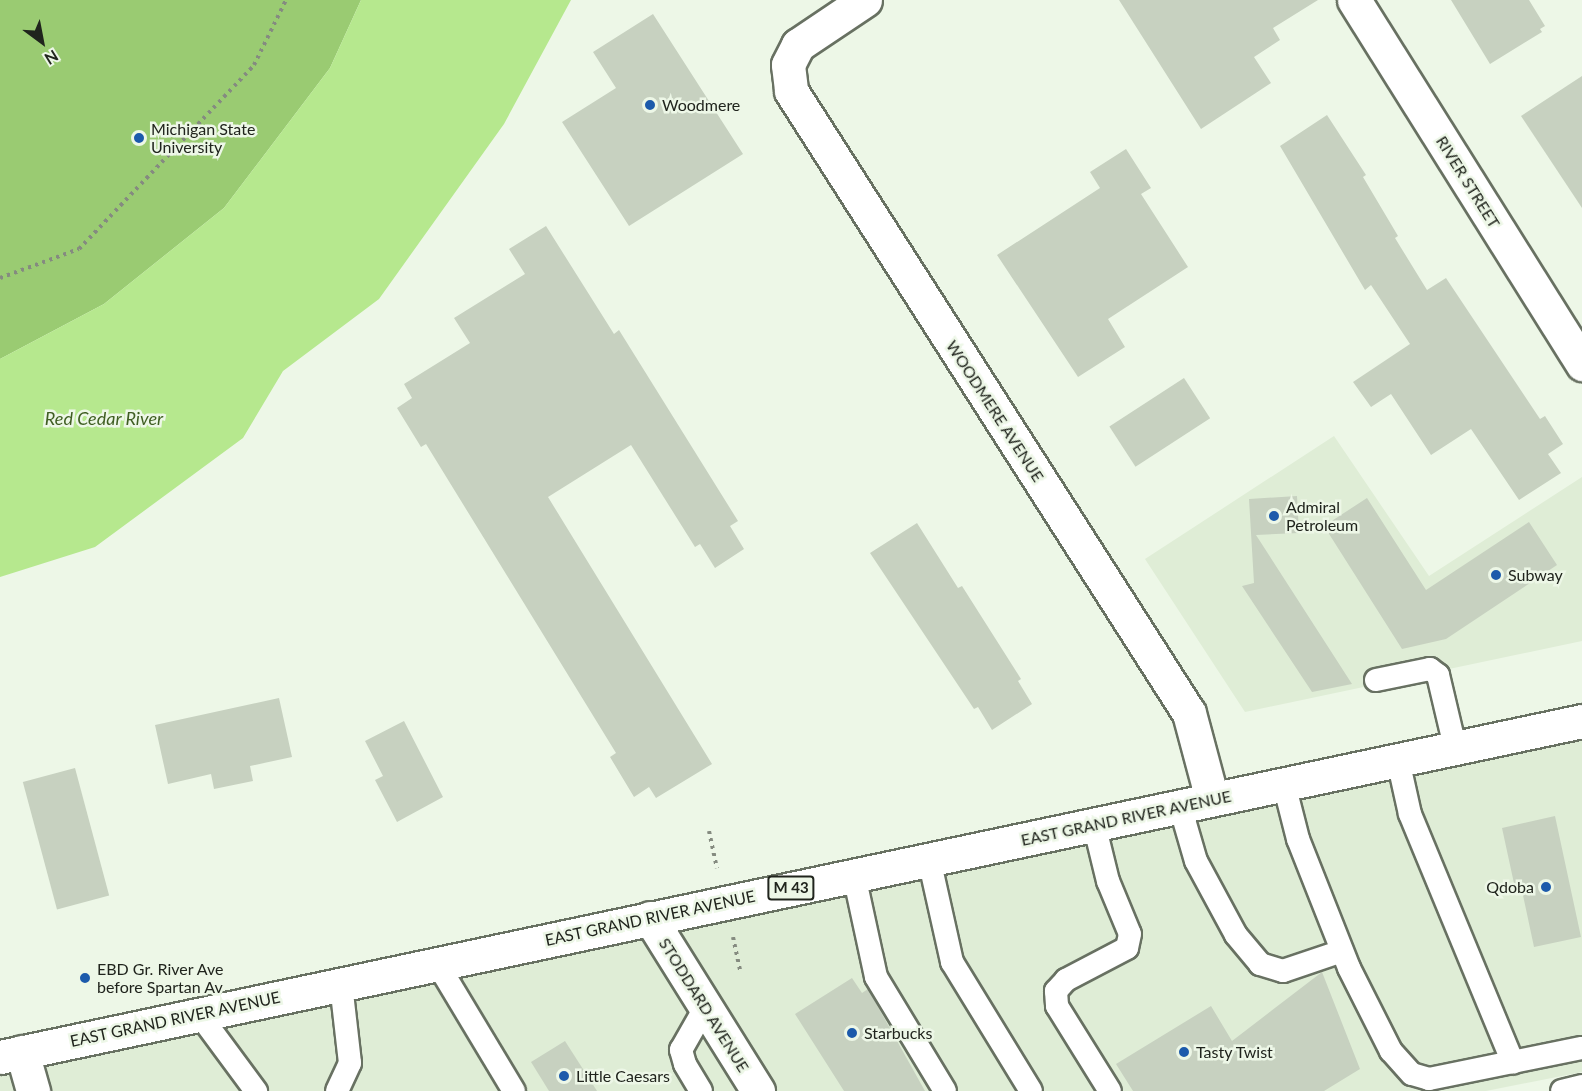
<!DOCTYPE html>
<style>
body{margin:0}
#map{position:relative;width:1582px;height:1091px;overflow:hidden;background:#edf7e7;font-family:Lato,sans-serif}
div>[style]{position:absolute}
.built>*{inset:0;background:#dfedd6}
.forest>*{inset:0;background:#9acb72}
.water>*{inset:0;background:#b6e88e}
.building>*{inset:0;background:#c7d1c0;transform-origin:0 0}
.path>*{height:4px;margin-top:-2px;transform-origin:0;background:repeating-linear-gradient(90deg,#858b80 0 3px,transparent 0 7.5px)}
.roads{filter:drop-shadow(2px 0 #687162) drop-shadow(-2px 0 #687162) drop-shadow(0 2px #687162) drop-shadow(0 -2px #687162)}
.service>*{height:22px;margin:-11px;padding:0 11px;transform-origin:11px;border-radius:11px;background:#fff}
.minor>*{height:33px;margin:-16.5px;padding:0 16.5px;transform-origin:16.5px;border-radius:16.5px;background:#fff}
.primary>*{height:33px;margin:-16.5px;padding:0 16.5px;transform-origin:16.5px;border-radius:16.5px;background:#fff}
.dots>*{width:16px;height:16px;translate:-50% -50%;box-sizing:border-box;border:3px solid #edf7e7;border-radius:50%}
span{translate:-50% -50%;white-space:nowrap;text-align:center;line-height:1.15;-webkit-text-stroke:5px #edf7e7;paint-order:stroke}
.shield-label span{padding:2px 4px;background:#edf7e7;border:2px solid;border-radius:4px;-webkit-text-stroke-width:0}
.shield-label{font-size:15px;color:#20241d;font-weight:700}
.poi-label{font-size:16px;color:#20241d}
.left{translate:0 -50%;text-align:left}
.right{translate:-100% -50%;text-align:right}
.street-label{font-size:16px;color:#20241d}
.water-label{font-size:18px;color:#3f5e22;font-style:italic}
.north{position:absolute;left:12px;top:12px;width:60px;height:60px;-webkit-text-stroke:4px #edf7e7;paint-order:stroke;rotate:148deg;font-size:16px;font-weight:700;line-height:24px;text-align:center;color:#20241d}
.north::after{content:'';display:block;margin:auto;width:21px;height:27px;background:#20241d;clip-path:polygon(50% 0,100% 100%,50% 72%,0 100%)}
</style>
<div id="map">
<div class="built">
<i style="clip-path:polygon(1334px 436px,1429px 576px,1582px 477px,1582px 641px,1245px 712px,1145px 559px)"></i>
<i style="clip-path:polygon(1582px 733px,1582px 1072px,1486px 1091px,0 1091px,0 1066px)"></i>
</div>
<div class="forest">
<i style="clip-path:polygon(0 0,361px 0,330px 68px,224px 208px,104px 304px,0 359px)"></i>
</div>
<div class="water">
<i style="clip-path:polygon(361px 0,571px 0,504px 124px,379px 299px,283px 371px,243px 438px,95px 547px,0 577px,0 359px,104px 304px,224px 208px,330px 68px)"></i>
</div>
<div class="building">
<i style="clip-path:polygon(1119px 0,1318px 0,1273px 28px,1280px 40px,1254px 57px,1271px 83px,1201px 129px)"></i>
<i style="clip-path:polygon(1451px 0,1529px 0,1545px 26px,1540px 29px,1542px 32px,1490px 64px)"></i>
<i style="clip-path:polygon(653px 14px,743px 154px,629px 226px,562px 122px,616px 88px,593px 52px)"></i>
<i style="clip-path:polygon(1582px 76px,1582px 208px,1521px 116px)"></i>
<i style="clip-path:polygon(1327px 115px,1366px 175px,1363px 177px,1398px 236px,1395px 238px,1427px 290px,1446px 278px,1540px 419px,1545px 416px,1563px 444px,1548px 454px,1561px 473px,1519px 500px,1471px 429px,1431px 455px,1391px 394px,1371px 407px,1353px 382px,1410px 344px,1371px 285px,1365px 290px,1280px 146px)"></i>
<i style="clip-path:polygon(1126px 149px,1151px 188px,1141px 194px,1188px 267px,1108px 319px,1125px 347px,1078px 377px,997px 255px,1100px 188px,1090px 172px)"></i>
<i style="clip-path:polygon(546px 226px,614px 334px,619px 330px,738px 521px,730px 526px,744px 549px,715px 568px,700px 544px,695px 547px,631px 445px,548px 497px,712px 764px,656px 798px,649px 787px,634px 797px,610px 757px,616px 753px,426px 444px,421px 447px,397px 408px,412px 398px,404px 384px,470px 343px,454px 318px,525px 274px,509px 249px)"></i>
<i style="left:1184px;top:378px;width:48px;height:89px;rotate:57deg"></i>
<i style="clip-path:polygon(1297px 496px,1299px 533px,1256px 535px,1352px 684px,1312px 692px,1242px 586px,1254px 583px,1249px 499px)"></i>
<i style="clip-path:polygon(1367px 498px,1426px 590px,1529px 522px,1557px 565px,1446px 639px,1402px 649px,1324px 526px)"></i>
<i style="clip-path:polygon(917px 523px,958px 588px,962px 586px,1021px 679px,1018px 681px,1032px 704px,992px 730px,978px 707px,974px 709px,870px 553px)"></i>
<i style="clip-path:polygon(279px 698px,292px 757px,250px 766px,253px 781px,214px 789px,211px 774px,168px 784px,155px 725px)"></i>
<i style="clip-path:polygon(404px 721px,443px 797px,397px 822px,375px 780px,383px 776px,365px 741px)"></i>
<i style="left:75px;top:768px;width:132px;height:54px;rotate:75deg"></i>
<i style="clip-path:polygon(1555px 816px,1581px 937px,1534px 947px,1521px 886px,1515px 888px,1502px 828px)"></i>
<i style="clip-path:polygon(1322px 972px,1360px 1069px,1324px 1091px,1133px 1091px,1116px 1064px,1211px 1006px,1232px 1041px)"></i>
<i style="clip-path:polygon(852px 978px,862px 993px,868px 989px,925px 1091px,844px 1091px,795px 1014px)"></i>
<i style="clip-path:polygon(565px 1041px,597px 1091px,549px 1091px,531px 1062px)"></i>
</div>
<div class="path">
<i style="left:0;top:278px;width:84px;rotate:-20.2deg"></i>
<i style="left:79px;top:249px;width:254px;rotate:-46.4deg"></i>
<i style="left:254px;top:65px;width:72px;rotate:-63.8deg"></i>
<i style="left:709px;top:831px;width:38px;rotate:78deg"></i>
<i style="left:733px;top:937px;width:35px;rotate:78deg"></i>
</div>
<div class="roads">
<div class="service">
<i style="left:1376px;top:680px;width:55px;rotate:-11.5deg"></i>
<i style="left:1430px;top:669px;width:10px;rotate:37deg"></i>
<i style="left:1438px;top:675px;width:74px;rotate:76.7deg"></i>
<i style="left:1398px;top:760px;width:55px;rotate:77.5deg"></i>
<i style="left:1410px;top:814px;width:269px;rotate:67.5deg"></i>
<i style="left:1284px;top:784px;width:57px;rotate:75.7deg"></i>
<i style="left:1298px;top:839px;width:139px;rotate:68.4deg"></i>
<i style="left:1349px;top:968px;width:93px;rotate:63.2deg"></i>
<i style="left:1391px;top:1051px;width:31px;rotate:48deg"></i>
<i style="left:1412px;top:1074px;width:18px;rotate:16deg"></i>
<i style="left:1429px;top:1079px;width:156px;rotate:-11.5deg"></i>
<i style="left:1180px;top:806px;width:57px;rotate:73.8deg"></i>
<i style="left:1196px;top:861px;width:84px;rotate:61.6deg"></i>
<i style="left:1236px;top:935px;width:38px;rotate:50deg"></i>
<i style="left:1260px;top:964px;width:24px;rotate:17deg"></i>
<i style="left:1283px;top:971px;width:62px;rotate:-18.7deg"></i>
<i style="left:1094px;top:824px;width:59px;rotate:76.2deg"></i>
<i style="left:1108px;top:881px;width:57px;rotate:67.5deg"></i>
<i style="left:1130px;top:934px;width:14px;rotate:102deg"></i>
<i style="left:1127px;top:948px;width:69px;rotate:152.3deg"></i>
<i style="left:1066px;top:980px;width:15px;rotate:132deg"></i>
<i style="left:1056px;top:991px;width:15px;rotate:86deg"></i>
<i style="left:1057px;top:1006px;width:100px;rotate:58.1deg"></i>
<i style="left:929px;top:859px;width:106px;rotate:77.4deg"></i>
<i style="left:952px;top:962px;width:151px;rotate:58.5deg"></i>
<i style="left:854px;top:875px;width:104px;rotate:77.8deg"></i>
<i style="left:876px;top:977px;width:133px;rotate:58.8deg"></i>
<i style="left:437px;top:963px;width:149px;rotate:59deg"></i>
<i style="left:199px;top:1014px;width:96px;rotate:53.5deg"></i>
<i style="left:337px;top:1091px;width:31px;rotate:-65deg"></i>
<i style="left:350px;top:1063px;width:80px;rotate:-96.5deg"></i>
<i style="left:701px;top:1091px;width:31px;rotate:-121deg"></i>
<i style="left:685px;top:1064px;width:15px;rotate:-106deg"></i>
<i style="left:681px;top:1050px;width:51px;rotate:-60.4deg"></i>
<i style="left:1562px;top:1091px;width:21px;rotate:-14deg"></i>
</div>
<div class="minor">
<i style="left:865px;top:0;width:81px;rotate:146.1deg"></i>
<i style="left:798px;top:45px;width:22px;rotate:117deg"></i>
<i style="left:788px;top:65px;width:26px;rotate:83deg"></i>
<i style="left:791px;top:91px;width:738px;rotate:57.39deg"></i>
<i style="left:1189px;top:713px;width:89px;rotate:75deg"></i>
<i style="left:1354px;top:0;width:430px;rotate:57.9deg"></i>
<i style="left:650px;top:918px;width:204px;rotate:58deg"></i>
<i style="left:22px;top:1052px;width:41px;rotate:74.2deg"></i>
</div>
<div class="primary">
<i style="left:0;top:1057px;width:1617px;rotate:-11.99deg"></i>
</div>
</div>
<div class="dots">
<i style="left:650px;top:105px;background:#1c5aab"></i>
<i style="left:139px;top:138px;background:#1c5aab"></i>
<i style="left:1274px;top:516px;background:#1c5aab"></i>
<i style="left:1496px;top:575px;background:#1c5aab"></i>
<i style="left:1546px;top:887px;background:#1c5aab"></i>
<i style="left:85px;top:978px;background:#1c5aab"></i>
<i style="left:852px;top:1033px;background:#1c5aab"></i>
<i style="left:1184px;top:1052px;background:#1c5aab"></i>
<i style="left:564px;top:1076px;background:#1c5aab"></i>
</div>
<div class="shield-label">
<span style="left:791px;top:888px">M 43</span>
</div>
<div class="poi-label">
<span class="left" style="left:662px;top:105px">Woodmere</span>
<span class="left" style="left:151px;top:138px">Michigan State<br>University</span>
<span class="left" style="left:1286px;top:516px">Admiral<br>Petroleum</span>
<span class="left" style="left:1508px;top:575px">Subway</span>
<span class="right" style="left:1534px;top:887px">Qdoba</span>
<span class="left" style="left:97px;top:978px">EBD Gr. River Ave<br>before Spartan Av</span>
<span class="left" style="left:864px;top:1033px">Starbucks</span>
<span class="left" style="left:1196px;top:1052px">Tasty Twist</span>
<span class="left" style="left:576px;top:1076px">Little Caesars</span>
</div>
<div class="street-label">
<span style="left:1468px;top:182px;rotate:58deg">RIVER STREET</span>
<span style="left:995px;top:411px;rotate:57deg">WOODMERE AVENUE</span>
<span style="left:1126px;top:818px;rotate:-12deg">EAST GRAND RIVER AVENUE</span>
<span style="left:650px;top:918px;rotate:-12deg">EAST GRAND RIVER AVENUE</span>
<span style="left:704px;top:1005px;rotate:58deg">STODDARD AVENUE</span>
<span style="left:175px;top:1019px;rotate:-12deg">EAST GRAND RIVER AVENUE</span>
</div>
<div class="water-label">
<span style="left:104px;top:418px">Red Cedar River</span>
</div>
<div class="north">N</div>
</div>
